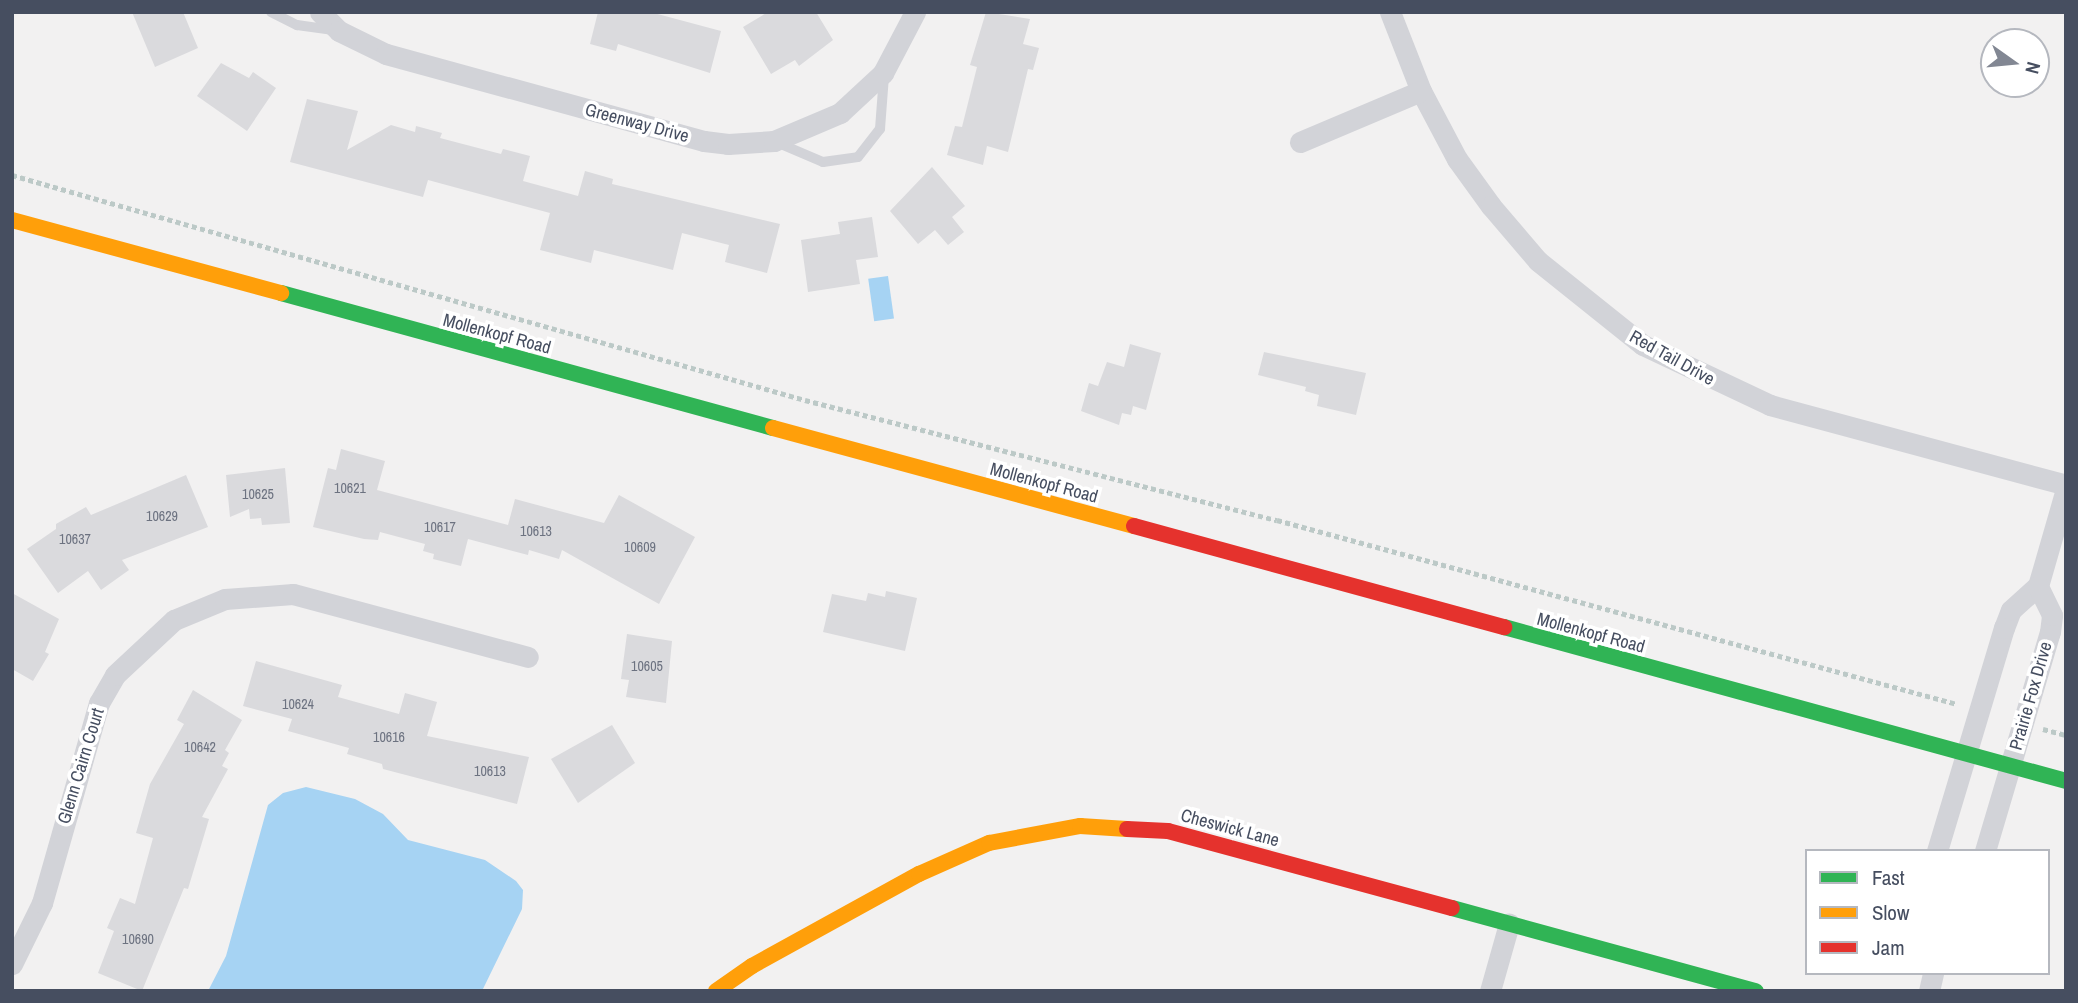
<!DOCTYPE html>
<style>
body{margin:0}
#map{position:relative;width:2078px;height:1003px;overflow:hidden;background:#f2f1f1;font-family:"Archivo Narrow",sans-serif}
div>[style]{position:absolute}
.water>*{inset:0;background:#a6d3f3;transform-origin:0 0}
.building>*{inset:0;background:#dadadd}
.path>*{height:4.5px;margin-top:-2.25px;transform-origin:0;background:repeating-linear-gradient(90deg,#bcc9c7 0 5px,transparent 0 8.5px)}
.lane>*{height:10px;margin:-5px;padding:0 5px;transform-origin:5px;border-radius:5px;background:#d2d3d8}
.street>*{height:21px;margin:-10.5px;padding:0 10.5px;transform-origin:10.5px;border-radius:10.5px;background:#d2d3d8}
.fast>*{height:16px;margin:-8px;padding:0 8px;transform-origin:8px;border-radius:8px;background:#30b455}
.slow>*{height:16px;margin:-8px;padding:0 8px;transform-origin:8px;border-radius:8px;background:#ff9f0a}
.jam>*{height:16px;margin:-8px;padding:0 8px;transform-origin:8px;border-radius:8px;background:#e5322d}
span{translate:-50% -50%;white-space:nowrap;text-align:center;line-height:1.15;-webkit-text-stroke:7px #fff;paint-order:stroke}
.number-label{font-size:14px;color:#6c7280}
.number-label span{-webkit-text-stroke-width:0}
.street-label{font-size:18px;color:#464e60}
.frame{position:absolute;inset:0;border:14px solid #464e60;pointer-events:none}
.legend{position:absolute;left:1805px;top:849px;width:245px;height:126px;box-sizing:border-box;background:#fff;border:2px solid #b5b8bf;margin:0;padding:9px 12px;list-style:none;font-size:21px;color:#464e60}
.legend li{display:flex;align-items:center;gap:14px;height:35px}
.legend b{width:35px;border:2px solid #b5b8bf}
.north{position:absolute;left:1980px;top:28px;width:70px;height:70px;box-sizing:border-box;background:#fff;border:2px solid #b5b8bf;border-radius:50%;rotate:105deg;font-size:19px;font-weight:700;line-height:28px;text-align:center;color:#464e60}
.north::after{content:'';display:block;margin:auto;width:24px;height:32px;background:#828793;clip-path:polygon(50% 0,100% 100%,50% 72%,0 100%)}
</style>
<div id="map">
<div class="water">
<i style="left:888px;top:276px;width:43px;height:20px;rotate:82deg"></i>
<i style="clip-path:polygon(306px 787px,355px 799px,383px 814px,408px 840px,485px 860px,516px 881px,523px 890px,522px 909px,482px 991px,208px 991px,226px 956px,268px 805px,283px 793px)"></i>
</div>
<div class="building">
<i style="clip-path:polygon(132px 12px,183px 12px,198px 48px,155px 67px)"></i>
<i style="clip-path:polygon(598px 12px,650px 12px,721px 31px,710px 73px,618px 44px,616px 51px,590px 44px)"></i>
<i style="clip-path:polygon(768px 12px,816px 12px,833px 40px,799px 66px,795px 60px,771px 74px,743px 27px)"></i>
<i style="clip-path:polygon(986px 12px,1030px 19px,1023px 44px,1039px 48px,1033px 70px,1028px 69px,1008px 152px,987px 146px,983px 165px,947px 155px,955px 126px,962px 127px,977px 67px,970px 65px)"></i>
<i style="clip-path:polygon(221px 63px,249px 78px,253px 72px,276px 88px,247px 131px,197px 96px)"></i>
<i style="clip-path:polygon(307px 99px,358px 111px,347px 150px,391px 125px,415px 132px,416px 126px,442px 133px,440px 138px,501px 154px,503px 149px,530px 156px,523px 181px,578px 196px,585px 171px,613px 179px,612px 184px,780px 224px,767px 273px,725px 262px,729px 245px,682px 233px,673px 270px,594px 250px,591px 263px,540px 250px,550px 213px,428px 180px,423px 197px,290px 162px)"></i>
<i style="clip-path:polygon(932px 167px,965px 206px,952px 217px,964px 232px,948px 245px,935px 230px,918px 244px,890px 211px)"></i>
<i style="clip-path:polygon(872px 217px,878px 257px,856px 260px,860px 284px,808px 292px,801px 240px,840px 234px,838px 222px)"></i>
<i style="clip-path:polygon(1130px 344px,1161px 353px,1146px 410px,1133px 406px,1131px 415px,1122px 413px,1119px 425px,1081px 411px,1089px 383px,1098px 386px,1107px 362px,1124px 367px)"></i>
<i style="clip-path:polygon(1264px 352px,1366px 373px,1356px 415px,1317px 406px,1319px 395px,1305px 391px,1306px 387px,1258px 375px)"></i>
<i style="clip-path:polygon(341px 449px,385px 461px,377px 490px,508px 525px,515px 499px,604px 523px,619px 495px,695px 537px,659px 604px,562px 550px,559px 559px,529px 550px,528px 555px,468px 539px,461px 566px,433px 559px,434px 554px,423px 551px,425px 544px,380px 532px,378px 540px,364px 539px,313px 527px,328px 468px,336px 470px)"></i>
<i style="clip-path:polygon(285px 468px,290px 523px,262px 525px,261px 518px,250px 519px,249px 509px,230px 517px,226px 475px)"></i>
<i style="clip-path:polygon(186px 475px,208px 527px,122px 560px,129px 570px,101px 590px,88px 571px,58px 593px,27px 549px,56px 529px,56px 524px,86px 507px,91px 515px)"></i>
<i style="clip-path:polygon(886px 591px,917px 598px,905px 651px,823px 632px,832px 594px,866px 601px,868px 593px,885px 597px)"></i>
<i style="clip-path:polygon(12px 593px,59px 619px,45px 652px,49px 654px,33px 681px,12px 669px)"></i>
<i style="clip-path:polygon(627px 634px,672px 641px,666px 703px,626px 697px,629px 680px,621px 679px)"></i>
<i style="clip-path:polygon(256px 661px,342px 685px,338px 697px,399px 714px,405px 693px,437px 702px,427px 736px,529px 757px,517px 804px,383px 769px,382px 764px,347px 754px,349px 748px,288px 731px,292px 719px,243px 706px)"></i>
<i style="clip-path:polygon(193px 690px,242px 720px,225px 750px,229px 753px,222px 766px,228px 769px,202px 817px,209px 819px,188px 889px,184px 888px,142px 991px,98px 973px,114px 931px,107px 928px,120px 898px,135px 904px,153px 838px,136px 833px,150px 784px,184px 724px,177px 720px)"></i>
<i style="clip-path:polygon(612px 725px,635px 763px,578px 803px,551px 759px)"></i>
</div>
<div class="path">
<i style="left:12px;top:175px;width:824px;rotate:15.84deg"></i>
<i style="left:805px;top:400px;width:487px;rotate:14.3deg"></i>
<i style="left:1277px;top:520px;width:704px;rotate:15.14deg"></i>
<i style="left:2043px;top:729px;width:24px;rotate:15deg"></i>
</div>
<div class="lane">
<i style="left:271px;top:12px;width:29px;rotate:27deg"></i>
<i style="left:297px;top:25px;width:37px;rotate:8deg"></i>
<i style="left:776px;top:142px;width:51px;rotate:23.1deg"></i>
<i style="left:823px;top:162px;width:35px;rotate:-8deg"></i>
<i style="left:858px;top:157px;width:36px;rotate:-52deg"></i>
<i style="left:880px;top:129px;width:53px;rotate:-85.7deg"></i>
</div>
<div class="street">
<i style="left:320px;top:12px;width:27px;rotate:45deg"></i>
<i style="left:339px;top:31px;width:52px;rotate:26.1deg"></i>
<i style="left:386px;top:54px;width:330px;rotate:15.3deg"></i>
<i style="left:704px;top:141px;width:24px;rotate:7deg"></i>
<i style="left:728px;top:144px;width:46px;rotate:-3.7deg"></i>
<i style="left:774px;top:141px;width:72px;rotate:-23deg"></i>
<i style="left:840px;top:113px;width:59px;rotate:-42.9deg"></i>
<i style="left:883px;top:73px;width:69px;rotate:-62.3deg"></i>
<i style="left:1390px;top:12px;width:85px;rotate:68.6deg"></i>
<i style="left:1421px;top:91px;width:77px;rotate:62.1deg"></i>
<i style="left:1457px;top:159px;width:58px;rotate:54.1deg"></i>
<i style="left:1491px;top:206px;width:72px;rotate:49.5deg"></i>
<i style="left:1538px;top:261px;width:134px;rotate:38.7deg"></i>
<i style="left:1643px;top:345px;width:140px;rotate:25.3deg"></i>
<i style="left:1770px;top:405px;width:307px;rotate:15.1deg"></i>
<i style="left:1300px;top:142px;width:131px;rotate:-22.9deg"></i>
<i style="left:1937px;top:851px;width:233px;rotate:-73.3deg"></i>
<i style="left:2004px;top:628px;width:19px;rotate:-69deg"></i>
<i style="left:2011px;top:610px;width:36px;rotate:-42deg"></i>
<i style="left:2038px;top:586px;width:101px;rotate:-73.9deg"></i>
<i style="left:1985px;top:851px;width:228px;rotate:-73.5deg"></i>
<i style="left:2050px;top:632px;width:17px;rotate:-83deg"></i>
<i style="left:2052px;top:615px;width:32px;rotate:-116deg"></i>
<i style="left:12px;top:964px;width:68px;rotate:-63.8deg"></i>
<i style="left:42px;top:903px;width:208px;rotate:-74.1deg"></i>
<i style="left:99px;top:703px;width:32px;rotate:-60deg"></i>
<i style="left:115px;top:675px;width:81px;rotate:-43deg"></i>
<i style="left:174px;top:620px;width:55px;rotate:-22.4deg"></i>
<i style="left:225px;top:599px;width:68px;rotate:-4.2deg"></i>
<i style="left:293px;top:594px;width:243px;rotate:15deg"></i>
<i style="left:1490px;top:991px;width:70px;rotate:-74.2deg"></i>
<i style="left:1929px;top:991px;width:18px;rotate:-77deg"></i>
</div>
<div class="fast">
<i style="left:281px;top:293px;width:510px;rotate:15.34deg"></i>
<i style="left:1504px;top:627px;width:583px;rotate:15.32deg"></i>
<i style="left:1452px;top:908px;width:315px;rotate:15.3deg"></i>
</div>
<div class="slow">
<i style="left:12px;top:220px;width:279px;rotate:15.2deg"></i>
<i style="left:773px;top:428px;width:374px;rotate:15.2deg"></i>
<i style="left:716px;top:991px;width:44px;rotate:-34.8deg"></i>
<i style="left:752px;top:966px;width:191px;rotate:-28.9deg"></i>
<i style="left:919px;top:874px;width:77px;rotate:-23.9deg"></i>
<i style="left:989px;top:843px;width:93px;rotate:-10.6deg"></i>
<i style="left:1080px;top:826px;width:47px;rotate:3.7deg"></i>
</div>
<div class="jam">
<i style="left:1134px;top:526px;width:384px;rotate:15.3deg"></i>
<i style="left:1127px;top:829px;width:41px;rotate:2.8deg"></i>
<i style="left:1168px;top:831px;width:294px;rotate:15.2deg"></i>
</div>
<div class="number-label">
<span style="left:350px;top:488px">10621</span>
<span style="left:258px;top:494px">10625</span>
<span style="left:162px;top:516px">10629</span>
<span style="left:440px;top:527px">10617</span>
<span style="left:536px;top:531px">10613</span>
<span style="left:75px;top:539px">10637</span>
<span style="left:640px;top:547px">10609</span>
<span style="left:647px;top:666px">10605</span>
<span style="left:298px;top:704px">10624</span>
<span style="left:389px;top:737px">10616</span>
<span style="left:200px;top:747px">10642</span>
<span style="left:490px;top:771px">10613</span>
<span style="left:138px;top:939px">10690</span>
</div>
<div class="street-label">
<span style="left:637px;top:123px;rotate:15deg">Greenway Drive</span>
<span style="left:497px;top:334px;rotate:15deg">Mollenkopf Road</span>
<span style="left:1672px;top:358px;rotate:29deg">Red Tail Drive</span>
<span style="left:1044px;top:483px;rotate:15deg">Mollenkopf Road</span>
<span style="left:1591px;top:633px;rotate:15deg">Mollenkopf Road</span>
<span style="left:2031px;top:696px;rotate:-74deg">Prairie Fox Drive</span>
<span style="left:81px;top:766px;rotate:-73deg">Glenn Cairn Court</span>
<span style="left:1230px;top:828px;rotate:15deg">Cheswick Lane</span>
</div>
<div class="frame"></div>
<ul class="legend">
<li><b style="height:9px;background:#30b455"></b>Fast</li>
<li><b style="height:9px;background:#ff9f0a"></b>Slow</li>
<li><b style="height:9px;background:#e5322d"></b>Jam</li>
</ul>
<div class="north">N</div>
</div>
